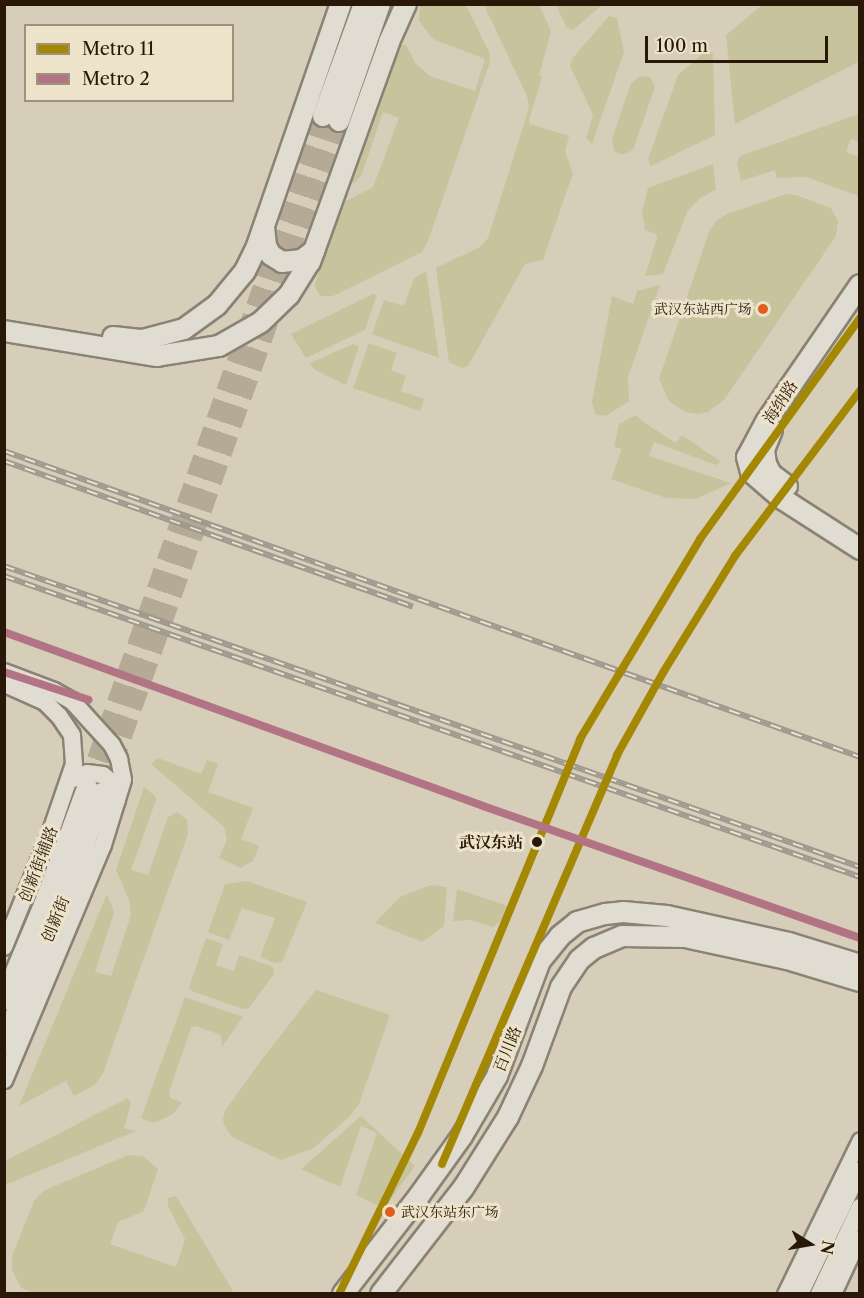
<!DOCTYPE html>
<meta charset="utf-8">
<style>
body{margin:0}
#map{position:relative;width:864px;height:1298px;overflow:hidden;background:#d7ceba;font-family:"Libre Caslon Text","Noto Serif SC",serif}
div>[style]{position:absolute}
.green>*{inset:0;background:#c7c39d}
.secondary-tunnel>*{height:20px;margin-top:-10px;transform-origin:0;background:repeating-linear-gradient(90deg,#b4aa96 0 20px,transparent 0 30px)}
.roads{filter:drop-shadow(2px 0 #8a8375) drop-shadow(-2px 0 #8a8375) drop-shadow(0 2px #8a8375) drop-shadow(0 -2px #8a8375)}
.minor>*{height:14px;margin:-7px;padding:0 7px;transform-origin:7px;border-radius:7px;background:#e0dcd1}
.tertiary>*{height:16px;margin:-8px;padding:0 8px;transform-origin:8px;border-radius:8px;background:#e0dcd1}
.secondary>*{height:20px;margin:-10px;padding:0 10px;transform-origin:10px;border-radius:10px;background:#e0dcd1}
.rail>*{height:6px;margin-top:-3px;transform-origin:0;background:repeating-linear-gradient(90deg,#ede2ca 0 11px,#9e988f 0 22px);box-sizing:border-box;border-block:2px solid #9e988f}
.metro-1>*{height:8px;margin:-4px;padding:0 4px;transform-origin:4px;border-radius:4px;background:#a48803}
.metro-2>*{height:8px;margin:-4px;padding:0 4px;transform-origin:4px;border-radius:4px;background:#b27485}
.dots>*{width:16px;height:16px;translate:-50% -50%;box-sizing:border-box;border:3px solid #ede2ca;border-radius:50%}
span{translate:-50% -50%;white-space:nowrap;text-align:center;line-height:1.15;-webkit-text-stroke:6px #ede2ca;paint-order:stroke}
.bus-label{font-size:14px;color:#291807}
.right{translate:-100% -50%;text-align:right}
.left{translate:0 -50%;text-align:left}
.street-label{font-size:16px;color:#291807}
.stop-label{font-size:16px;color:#291807;font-weight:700}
.frame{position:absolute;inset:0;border:6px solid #291807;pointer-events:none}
.legend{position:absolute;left:24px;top:24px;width:210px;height:78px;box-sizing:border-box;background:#ede2ca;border:2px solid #9f917c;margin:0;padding:8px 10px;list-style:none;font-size:18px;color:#291807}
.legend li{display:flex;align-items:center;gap:12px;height:30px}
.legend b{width:30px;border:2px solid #9f917c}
.north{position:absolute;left:780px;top:1214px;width:60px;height:60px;-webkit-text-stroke:4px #ede2ca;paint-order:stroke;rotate:101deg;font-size:16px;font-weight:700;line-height:24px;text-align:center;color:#291807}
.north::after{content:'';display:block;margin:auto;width:21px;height:27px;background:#291807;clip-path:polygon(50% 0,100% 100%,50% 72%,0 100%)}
.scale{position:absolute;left:645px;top:36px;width:183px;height:27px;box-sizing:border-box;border:3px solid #291807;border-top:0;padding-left:8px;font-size:18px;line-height:21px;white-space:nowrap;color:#291807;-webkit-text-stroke:4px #ede2ca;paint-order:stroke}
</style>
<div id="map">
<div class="green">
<i style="clip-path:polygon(420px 5px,466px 5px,490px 54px,489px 65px,428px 241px,422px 252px,333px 296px,320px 296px,315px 287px,315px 283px,341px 207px,346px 201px,373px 187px,399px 118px,383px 112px,361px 176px,354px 183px,351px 182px,398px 45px,406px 45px,416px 64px,430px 76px,475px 91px,485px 59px,433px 39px,419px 21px)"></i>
<i style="clip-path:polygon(484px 5px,539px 5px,551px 31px,539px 76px,542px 77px,529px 120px,530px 124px,569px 136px,565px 152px,573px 173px,543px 260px,525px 264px,468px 366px,462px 368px,449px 362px,436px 268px,480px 247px,488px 238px,529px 108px,527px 96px)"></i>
<i style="clip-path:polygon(556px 5px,602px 5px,573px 30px,567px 28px)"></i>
<i style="clip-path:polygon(762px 5px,859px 5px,859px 62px,735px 124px,726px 35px)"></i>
<i style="clip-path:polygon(609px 16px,617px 18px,624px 52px,592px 144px,586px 138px,593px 115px,570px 66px,572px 59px)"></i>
<i style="clip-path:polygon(707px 50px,713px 54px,715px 135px,651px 166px,648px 159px,678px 75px)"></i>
<i style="clip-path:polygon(641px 76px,650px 77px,655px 87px,633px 150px,623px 155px,614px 151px,612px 139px,631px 83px)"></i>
<i style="clip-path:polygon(859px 114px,859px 142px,851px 139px,846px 152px,859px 157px,859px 196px,806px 177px,777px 178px,775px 170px,741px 181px,737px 163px,740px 156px)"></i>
<i style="clip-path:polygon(713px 164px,716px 190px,700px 198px,688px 210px,663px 274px,645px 276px,657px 238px,656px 234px,645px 230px,642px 212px,648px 188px)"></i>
<i style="clip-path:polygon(786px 194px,796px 195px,831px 208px,838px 221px,836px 236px,724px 400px,708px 412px,698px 414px,685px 412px,669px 401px,659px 379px,709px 232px,715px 222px,727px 214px)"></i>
<i style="clip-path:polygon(426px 271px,439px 358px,372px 334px,384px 300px,404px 306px,414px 278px)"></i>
<i style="clip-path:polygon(660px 285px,628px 377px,629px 401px,606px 416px,595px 414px,592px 402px,612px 296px,633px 304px,637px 291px)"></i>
<i style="clip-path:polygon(373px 294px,377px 295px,365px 330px,306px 358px,291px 334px)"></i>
<i style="clip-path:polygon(369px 343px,397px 353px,391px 370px,406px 376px,401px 391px,424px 399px,420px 411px,353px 388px)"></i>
<i style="clip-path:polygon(353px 344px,359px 346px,346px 385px,315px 370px,310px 363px)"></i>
<i style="clip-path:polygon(636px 415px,645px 423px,676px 443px,682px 435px,720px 461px,717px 465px,713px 464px,654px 442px,649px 456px,731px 483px,696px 499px,666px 498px,611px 479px,622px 449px,614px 447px,619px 424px)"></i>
<i style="clip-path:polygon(158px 758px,201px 774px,207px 760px,218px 764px,208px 792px,253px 808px,241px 839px,259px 846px,253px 861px,241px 868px,219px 858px,227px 840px,224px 827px,151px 764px)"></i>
<i style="clip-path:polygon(144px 787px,156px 797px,156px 800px,131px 870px,148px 875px,168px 817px,177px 812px,187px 820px,188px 834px,103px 1073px,95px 1085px,74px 1096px,66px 1081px,19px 1106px,107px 894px,114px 912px,95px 972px,111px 976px,131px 915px,129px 900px,116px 870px)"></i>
<i style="clip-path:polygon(247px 881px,307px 902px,282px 962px,275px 963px,260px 957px,275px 918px,242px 908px,229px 940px,208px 932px,225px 884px)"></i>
<i style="clip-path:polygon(431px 885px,447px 887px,444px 926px,422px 942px,375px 923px,400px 897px)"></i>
<i style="clip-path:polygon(457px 889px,508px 906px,502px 920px,493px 927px,470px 920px,453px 921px)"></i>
<i style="clip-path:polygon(206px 938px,223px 944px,216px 965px,234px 971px,239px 955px,273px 967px,274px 974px,249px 1008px,243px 1009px,192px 991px,189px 987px)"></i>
<i style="clip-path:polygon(316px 990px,390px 1015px,359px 1104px,348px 1118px,314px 1148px,281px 1160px,232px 1137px,224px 1125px,223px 1119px,225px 1111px,263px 1058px)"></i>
<i style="clip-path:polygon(185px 997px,243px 1017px,222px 1047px,221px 1035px,195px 1026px,191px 1028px,169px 1092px,170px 1098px,182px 1102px,173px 1114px,154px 1123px,141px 1118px)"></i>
<i style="clip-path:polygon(128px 1098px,131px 1103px,124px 1128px,136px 1131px,5px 1185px,5px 1161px)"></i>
<i style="clip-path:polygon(361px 1116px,415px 1166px,384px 1208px,356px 1195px,377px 1133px,361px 1126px,340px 1187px,301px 1169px)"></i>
<i style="clip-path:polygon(128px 1155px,143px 1156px,158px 1169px,144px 1211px,118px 1222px,110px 1244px,176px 1267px,185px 1239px,168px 1206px,168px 1198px,176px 1196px,234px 1293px,37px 1294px,21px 1288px,12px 1270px,12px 1256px,34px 1201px,43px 1191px)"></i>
</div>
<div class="secondary-tunnel">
<i style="left:87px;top:788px;width:712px;rotate:-70.65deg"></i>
<i style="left:102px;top:793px;width:713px;rotate:-70.57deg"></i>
</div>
<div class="roads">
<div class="minor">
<i style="left:785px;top:1294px;width:171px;rotate:-64deg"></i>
<i style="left:834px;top:1294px;width:62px;rotate:-65.1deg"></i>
</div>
<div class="tertiary">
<i style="left:4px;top:672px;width:53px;rotate:20.8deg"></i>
<i style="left:54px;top:691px;width:21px;rotate:29deg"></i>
<i style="left:72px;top:701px;width:59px;rotate:47.7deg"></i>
<i style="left:112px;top:745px;width:16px;rotate:63deg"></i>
<i style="left:119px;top:759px;width:21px;rotate:79deg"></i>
<i style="left:123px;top:780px;width:68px;rotate:107.1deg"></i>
<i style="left:103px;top:845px;width:255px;rotate:112.8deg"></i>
<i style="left:70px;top:780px;width:18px;rotate:-22deg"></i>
<i style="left:87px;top:773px;width:16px;rotate:7deg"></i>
<i style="left:103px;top:775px;width:14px;rotate:39deg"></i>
<i style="left:114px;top:784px;width:17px;rotate:80deg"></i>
<i style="left:4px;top:947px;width:122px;rotate:-67.8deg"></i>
<i style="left:50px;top:834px;width:74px;rotate:-71.1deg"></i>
<i style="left:74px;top:764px;width:29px;rotate:-94deg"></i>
<i style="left:72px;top:735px;width:23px;rotate:-124deg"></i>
<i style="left:59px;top:716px;width:20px;rotate:-135deg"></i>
<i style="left:45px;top:702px;width:44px;rotate:-155.8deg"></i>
<i style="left:800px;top:1294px;width:138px;rotate:-64.2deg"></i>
<i style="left:819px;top:1294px;width:96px;rotate:-64.8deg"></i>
</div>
<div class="secondary">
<i style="left:323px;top:116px;width:119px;rotate:-69.9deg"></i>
<i style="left:339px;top:121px;width:124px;rotate:-70.7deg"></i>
<i style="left:264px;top:227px;width:19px;rotate:84deg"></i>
<i style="left:266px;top:246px;width:10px;rotate:61deg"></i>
<i style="left:271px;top:255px;width:13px;rotate:32deg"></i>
<i style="left:282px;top:262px;width:20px;rotate:-6deg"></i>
<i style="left:302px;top:260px;width:16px;rotate:-38deg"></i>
<i style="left:860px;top:285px;width:166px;rotate:124.5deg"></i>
<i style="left:766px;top:422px;width:40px;rotate:118deg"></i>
<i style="left:747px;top:457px;width:16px;rotate:75deg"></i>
<i style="left:751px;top:472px;width:40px;rotate:41deg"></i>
<i style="left:781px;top:498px;width:94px;rotate:32.8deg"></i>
<i style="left:4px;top:331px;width:155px;rotate:9.3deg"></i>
<i style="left:157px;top:356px;width:63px;rotate:-9.2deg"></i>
<i style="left:219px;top:346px;width:48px;rotate:-29.7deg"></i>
<i style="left:261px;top:322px;width:39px;rotate:-44deg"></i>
<i style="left:289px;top:295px;width:39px;rotate:-58deg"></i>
<i style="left:310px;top:262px;width:234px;rotate:-70.2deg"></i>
<i style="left:389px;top:42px;width:42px;rotate:-65.9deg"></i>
<i style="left:113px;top:337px;width:30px;rotate:6deg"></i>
<i style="left:143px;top:340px;width:42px;rotate:-15deg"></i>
<i style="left:184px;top:329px;width:41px;rotate:-36deg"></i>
<i style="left:217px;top:305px;width:44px;rotate:-50.5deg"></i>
<i style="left:245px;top:271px;width:28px;rotate:-64deg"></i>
<i style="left:257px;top:246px;width:256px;rotate:-70.9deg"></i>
<i style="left:772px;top:430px;width:22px;rotate:112deg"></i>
<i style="left:764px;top:450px;width:14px;rotate:82deg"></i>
<i style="left:766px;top:464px;width:11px;rotate:63deg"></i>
<i style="left:771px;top:474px;width:20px;rotate:37deg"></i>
<i style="left:4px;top:1000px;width:103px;rotate:-67.2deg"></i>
<i style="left:44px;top:905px;width:125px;rotate:-69.8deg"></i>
<i style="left:4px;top:1044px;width:214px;rotate:-68.1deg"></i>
<i style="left:84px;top:845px;width:55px;rotate:-70.9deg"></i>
<i style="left:343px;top:1294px;width:124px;rotate:-52.2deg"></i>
<i style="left:419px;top:1196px;width:74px;rotate:-54.4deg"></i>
<i style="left:462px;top:1136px;width:69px;rotate:-59.7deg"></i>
<i style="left:497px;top:1076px;width:123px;rotate:-69.5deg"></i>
<i style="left:540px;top:961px;width:32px;rotate:-51deg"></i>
<i style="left:560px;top:936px;width:22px;rotate:-39deg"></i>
<i style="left:577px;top:922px;width:29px;rotate:-16deg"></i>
<i style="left:605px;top:914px;width:18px;rotate:-6deg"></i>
<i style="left:623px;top:912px;width:44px;rotate:5.2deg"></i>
<i style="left:667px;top:916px;width:125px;rotate:12.5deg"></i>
<i style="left:789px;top:943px;width:74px;rotate:17.2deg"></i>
<i style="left:381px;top:1294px;width:135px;rotate:-52.2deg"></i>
<i style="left:464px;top:1187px;width:83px;rotate:-57.8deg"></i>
<i style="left:508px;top:1117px;width:56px;rotate:-64.8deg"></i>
<i style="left:532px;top:1066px;width:84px;rotate:-69.8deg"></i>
<i style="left:561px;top:987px;width:32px;rotate:-56deg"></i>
<i style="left:579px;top:960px;width:19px;rotate:-39deg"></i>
<i style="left:594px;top:948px;width:30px;rotate:-23deg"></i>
<i style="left:622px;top:936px;width:63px;rotate:0.9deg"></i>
<i style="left:685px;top:937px;width:104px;rotate:12.2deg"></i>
<i style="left:787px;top:959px;width:76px;rotate:16.8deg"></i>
</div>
</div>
<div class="rail">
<i style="left:4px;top:451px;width:909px;rotate:19.67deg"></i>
<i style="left:4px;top:461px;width:434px;rotate:19.6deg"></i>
<i style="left:4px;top:566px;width:907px;rotate:19.37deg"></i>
<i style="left:4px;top:576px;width:907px;rotate:19.37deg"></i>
</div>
<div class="metro-1">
<i style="left:442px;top:1164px;width:445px;rotate:-66.8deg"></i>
<i style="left:617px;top:755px;width:96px;rotate:-60.8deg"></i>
<i style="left:664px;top:671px;width:135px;rotate:-58.3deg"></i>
<i style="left:735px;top:556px;width:207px;rotate:-52.9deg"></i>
<i style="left:339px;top:1294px;width:179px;rotate:-63.9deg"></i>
<i style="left:418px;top:1133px;width:426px;rotate:-67.6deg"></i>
<i style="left:580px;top:739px;width:233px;rotate:-59deg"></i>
<i style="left:700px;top:539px;width:273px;rotate:-54.1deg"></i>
</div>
<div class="metro-2">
<i style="left:4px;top:632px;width:510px;rotate:19.96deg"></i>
<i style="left:483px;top:806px;width:399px;rotate:19.3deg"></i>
<i style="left:4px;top:672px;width:89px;rotate:18.2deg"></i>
</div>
<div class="dots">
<i style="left:763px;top:309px;background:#de5d1f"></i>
<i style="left:537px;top:842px;background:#291807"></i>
<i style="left:390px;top:1212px;background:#de5d1f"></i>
</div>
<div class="bus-label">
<span class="right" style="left:752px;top:309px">武汉东站西广场</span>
<span class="left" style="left:401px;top:1212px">武汉东站东广场</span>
</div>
<div class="street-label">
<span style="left:780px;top:402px;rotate:-56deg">海纳路</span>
<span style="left:38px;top:864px;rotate:-69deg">创新街辅路</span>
<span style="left:55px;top:919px;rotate:-68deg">创新街</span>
<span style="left:507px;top:1049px;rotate:-68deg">百川路</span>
</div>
<div class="stop-label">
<span class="right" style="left:523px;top:842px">武汉东站</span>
</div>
<div class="frame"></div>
<ul class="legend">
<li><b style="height:8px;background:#a48803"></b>Metro 11</li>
<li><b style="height:8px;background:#b27485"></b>Metro 2</li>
</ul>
<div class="north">N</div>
<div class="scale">100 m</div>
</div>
